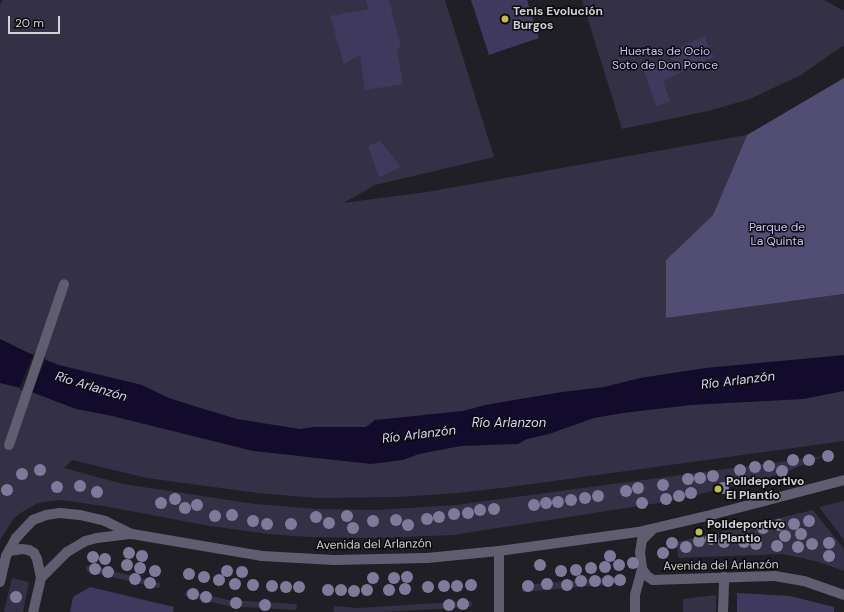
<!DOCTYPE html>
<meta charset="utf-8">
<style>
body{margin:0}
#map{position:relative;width:844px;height:612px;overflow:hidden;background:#201f25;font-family:"DM Sans",sans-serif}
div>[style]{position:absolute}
.green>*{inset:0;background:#343147}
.forest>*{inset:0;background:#524d73}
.water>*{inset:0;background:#130b2b}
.pier>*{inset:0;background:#201f25;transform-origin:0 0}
.building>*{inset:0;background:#3f395d}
.minor>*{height:10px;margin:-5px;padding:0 5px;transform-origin:5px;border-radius:5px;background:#5f5d6f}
.trees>*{width:12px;height:12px;margin:-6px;border-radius:50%;background:#7e7a9a}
.dots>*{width:11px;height:11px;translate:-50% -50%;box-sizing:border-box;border:2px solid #0a0a0c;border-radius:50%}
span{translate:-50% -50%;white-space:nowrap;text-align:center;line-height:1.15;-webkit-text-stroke:3px #0a0a0c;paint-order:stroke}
.poi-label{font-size:12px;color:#d2d2d5;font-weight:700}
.left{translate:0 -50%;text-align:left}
.park-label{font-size:12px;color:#cbc4f9}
.street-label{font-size:12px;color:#d2d2d5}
.water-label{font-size:13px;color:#d9d5fd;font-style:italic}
.scale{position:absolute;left:8px;top:16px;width:52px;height:18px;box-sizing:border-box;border:2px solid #d2d2d5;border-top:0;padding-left:5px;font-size:12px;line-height:14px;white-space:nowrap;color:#d2d2d5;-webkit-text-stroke:3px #0a0a0c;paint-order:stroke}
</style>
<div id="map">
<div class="green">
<i style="clip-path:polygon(3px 0,445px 0,494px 157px,375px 185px,343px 203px,427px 192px,747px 135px,713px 215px,666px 260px,666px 318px,844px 294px,844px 441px,510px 487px,457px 493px,398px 497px,316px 498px,258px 493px,147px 478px,72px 460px,64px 468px,123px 484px,255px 504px,317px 509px,376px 510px,456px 505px,824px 456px,781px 474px,671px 501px,453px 535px,379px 538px,309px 537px,269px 534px,210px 526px,104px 506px,60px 500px,38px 503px,22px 512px,14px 518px,0 540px,0 5px)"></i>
<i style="clip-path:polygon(582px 0,824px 0,844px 11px,844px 45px,801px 75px,750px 99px,708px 111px,622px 129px)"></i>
<i style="clip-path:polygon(844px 501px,844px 540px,819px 507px)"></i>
<i style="clip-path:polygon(813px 510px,844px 549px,844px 571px,819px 562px,783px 554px,678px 558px,677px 542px)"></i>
<i style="clip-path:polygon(89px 565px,160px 583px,160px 586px,159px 588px,87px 571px,86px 567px)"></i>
<i style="clip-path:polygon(625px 576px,626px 583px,523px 592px,522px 589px,523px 585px)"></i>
<i style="clip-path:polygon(12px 578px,29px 582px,23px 612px,4px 612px)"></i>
<i style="clip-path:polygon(187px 590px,228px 600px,296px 604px,297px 607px,296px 610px,228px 606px,185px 596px,185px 593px)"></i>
<i style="clip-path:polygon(716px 595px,716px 612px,683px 612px,683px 599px)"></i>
<i style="clip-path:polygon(471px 601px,472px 604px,471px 607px,383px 612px,334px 612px,333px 609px,335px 606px,358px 608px)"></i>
</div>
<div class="forest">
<i style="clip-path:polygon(844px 78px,844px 294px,666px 318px,666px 260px,713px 215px,747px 135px)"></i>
</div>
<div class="water">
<i style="clip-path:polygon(0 339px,35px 356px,59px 365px,142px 385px,169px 398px,197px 407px,237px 419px,300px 429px,314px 427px,366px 427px,375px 420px,463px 411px,485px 405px,562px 392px,604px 387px,640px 378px,705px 368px,844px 355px,844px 391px,803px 399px,691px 405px,623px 413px,594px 418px,549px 434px,527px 439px,518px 444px,461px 446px,419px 454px,403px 460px,371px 464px,253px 451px,108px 415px,76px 409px,21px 388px,0 383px)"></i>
</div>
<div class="pier">
<i style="left:34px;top:353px;width:13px;height:39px;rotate:23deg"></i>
</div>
<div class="building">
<i style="clip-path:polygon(366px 0,389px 0,401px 48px,397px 49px,403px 84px,365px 90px,360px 55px,344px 64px,330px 16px,369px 9px)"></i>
<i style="clip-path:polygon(471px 0,527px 0,539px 38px,489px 55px)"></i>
<i style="clip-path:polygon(704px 36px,714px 57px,663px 81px,670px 101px,656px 106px,643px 69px,672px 60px,669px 53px)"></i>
<i style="clip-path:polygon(380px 141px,401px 167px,379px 177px,368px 146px)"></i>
<i style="clip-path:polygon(90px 587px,174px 607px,173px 612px,70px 612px,73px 597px)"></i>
<i style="clip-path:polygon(737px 593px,790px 596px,834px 607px,834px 612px,737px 612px)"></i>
</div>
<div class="minor">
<i style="left:9px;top:445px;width:170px;rotate:-71.1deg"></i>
<i style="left:652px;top:530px;width:14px;rotate:135deg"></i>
<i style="left:642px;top:540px;width:12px;rotate:99deg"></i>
<i style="left:640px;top:552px;width:17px;rotate:83deg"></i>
<i style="left:642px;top:569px;width:9px;rotate:54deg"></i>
<i style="left:647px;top:576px;width:7px;rotate:34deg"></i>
<i style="left:653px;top:580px;width:122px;rotate:-1.9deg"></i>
<i style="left:775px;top:576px;width:29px;rotate:10deg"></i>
<i style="left:804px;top:581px;width:42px;rotate:19.3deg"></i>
<i style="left:9px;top:551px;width:13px;rotate:-9deg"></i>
<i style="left:22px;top:549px;width:7px;rotate:8deg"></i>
<i style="left:29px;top:550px;width:6px;rotate:31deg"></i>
<i style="left:34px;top:553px;width:7px;rotate:63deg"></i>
<i style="left:37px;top:559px;width:19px;rotate:78deg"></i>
<i style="left:41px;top:578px;width:35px;rotate:103deg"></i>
<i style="left:41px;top:578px;width:37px;rotate:-45deg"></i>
<i style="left:67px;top:552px;width:21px;rotate:-31deg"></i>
<i style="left:85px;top:541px;width:12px;rotate:-14deg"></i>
<i style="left:97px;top:538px;width:35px;rotate:-7deg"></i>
<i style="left:0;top:582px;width:27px;rotate:-77deg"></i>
<i style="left:6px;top:556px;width:21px;rotate:-61deg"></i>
<i style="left:16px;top:538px;width:25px;rotate:-47deg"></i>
<i style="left:33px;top:520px;width:14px;rotate:-21deg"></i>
<i style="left:46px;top:515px;width:14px;rotate:-8deg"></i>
<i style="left:60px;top:513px;width:20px;rotate:6deg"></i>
<i style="left:80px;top:515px;width:26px;rotate:13deg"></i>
<i style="left:105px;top:521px;width:30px;rotate:26deg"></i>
<i style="left:132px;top:534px;width:132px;rotate:9.6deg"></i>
<i style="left:262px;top:556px;width:72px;rotate:3.2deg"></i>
<i style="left:334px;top:560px;width:93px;rotate:-1.2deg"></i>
<i style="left:427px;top:558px;width:72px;rotate:-5.6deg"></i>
<i style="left:499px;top:551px;width:140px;rotate:-7.8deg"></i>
<i style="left:638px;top:532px;width:71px;rotate:-13.1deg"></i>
<i style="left:707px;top:516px;width:142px;rotate:-14.7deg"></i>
<i style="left:499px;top:612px;width:61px;rotate:-90deg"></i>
<i style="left:635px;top:612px;width:17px;rotate:-90deg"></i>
<i style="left:635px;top:595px;width:27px;rotate:-75deg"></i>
<i style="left:723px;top:612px;width:35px;rotate:-88deg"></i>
</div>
<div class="trees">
<i style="left:828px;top:456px"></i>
<i style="left:793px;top:460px"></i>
<i style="left:809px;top:460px"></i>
<i style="left:769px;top:466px"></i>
<i style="left:755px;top:467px"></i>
<i style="left:40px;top:470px"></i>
<i style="left:740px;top:470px"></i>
<i style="left:782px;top:471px"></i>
<i style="left:22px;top:474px"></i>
<i style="left:713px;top:476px"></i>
<i style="left:700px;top:478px"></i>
<i style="left:688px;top:479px"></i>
<i style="left:663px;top:485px"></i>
<i style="left:80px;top:486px"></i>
<i style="left:57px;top:487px"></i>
<i style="left:638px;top:488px"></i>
<i style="left:723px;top:488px"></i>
<i style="left:7px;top:490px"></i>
<i style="left:626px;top:491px"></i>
<i style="left:97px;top:492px"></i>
<i style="left:691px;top:493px"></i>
<i style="left:598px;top:496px"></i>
<i style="left:679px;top:496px"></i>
<i style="left:585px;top:498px"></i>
<i style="left:175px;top:499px"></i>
<i style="left:666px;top:499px"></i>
<i style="left:571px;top:500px"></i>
<i style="left:558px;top:502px"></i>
<i style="left:161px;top:503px"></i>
<i style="left:546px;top:503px"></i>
<i style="left:642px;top:503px"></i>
<i style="left:197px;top:505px"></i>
<i style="left:534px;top:505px"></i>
<i style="left:185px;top:508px"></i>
<i style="left:494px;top:509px"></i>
<i style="left:480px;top:510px"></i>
<i style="left:468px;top:513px"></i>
<i style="left:454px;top:514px"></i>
<i style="left:232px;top:515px"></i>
<i style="left:215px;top:516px"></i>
<i style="left:347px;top:516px"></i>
<i style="left:316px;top:517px"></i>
<i style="left:439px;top:517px"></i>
<i style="left:427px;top:519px"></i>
<i style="left:396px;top:520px"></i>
<i style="left:253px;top:521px"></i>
<i style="left:373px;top:521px"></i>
<i style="left:809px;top:521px"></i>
<i style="left:329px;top:523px"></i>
<i style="left:267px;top:524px"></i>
<i style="left:291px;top:524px"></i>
<i style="left:794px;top:524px"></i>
<i style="left:408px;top:525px"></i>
<i style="left:779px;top:525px"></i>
<i style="left:353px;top:528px"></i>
<i style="left:763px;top:528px"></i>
<i style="left:801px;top:534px"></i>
<i style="left:785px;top:536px"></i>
<i style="left:711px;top:539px"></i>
<i style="left:699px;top:541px"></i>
<i style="left:724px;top:542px"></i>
<i style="left:744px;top:542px"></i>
<i style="left:672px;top:543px"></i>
<i style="left:829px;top:543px"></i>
<i style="left:756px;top:544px"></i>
<i style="left:812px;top:544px"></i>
<i style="left:777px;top:546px"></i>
<i style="left:686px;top:547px"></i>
<i style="left:798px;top:547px"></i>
<i style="left:129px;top:553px"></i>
<i style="left:663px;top:553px"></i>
<i style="left:142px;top:556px"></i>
<i style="left:610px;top:556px"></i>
<i style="left:829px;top:556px"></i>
<i style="left:93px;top:557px"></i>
<i style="left:105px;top:559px"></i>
<i style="left:633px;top:563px"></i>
<i style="left:127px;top:565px"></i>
<i style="left:540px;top:565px"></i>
<i style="left:619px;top:565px"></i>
<i style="left:605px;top:567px"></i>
<i style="left:140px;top:568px"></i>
<i style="left:591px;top:568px"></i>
<i style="left:95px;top:569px"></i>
<i style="left:576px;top:570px"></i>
<i style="left:155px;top:571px"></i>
<i style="left:227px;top:571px"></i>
<i style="left:561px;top:571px"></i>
<i style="left:108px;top:572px"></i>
<i style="left:242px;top:572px"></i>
<i style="left:189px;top:574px"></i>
<i style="left:204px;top:577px"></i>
<i style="left:407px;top:577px"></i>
<i style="left:373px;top:578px"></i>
<i style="left:394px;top:578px"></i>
<i style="left:135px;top:579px"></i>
<i style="left:219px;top:580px"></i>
<i style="left:620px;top:580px"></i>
<i style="left:581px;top:581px"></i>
<i style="left:595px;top:581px"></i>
<i style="left:608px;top:581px"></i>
<i style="left:150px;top:583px"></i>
<i style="left:235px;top:584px"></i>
<i style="left:547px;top:584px"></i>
<i style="left:253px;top:585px"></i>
<i style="left:471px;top:585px"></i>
<i style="left:567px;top:585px"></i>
<i style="left:272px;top:586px"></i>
<i style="left:444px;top:586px"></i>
<i style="left:457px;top:586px"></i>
<i style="left:528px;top:586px"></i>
<i style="left:286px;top:587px"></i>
<i style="left:299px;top:587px"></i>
<i style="left:428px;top:587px"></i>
<i style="left:405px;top:589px"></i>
<i style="left:328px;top:590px"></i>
<i style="left:341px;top:590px"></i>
<i style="left:367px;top:590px"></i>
<i style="left:389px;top:590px"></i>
<i style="left:354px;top:591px"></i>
<i style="left:193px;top:594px"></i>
<i style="left:16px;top:597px"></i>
<i style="left:206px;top:597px"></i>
<i style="left:236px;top:603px"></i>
<i style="left:463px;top:604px"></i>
<i style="left:265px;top:605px"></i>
<i style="left:449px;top:605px"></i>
</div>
<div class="dots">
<i style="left:505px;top:19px;background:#bdbf43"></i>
<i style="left:718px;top:489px;background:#bdbf43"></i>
<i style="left:699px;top:532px;background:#bdbf43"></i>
</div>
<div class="poi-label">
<span class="left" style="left:513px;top:19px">Tenis Evolución<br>Burgos</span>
<span class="left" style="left:726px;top:489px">Polideportivo<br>El Plantío</span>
<span class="left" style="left:707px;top:532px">Polideportivo<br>El Plantio</span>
</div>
<div class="park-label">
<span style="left:665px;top:59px">Huertas de Ocio<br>Soto de Don Ponce</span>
<span style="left:777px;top:235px">Parque de<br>La Quinta</span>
</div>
<div class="street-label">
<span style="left:374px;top:545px;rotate:-1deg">Avenida del Arlanzón</span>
<span style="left:721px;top:566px;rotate:-1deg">Avenida del Arlanzón</span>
</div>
<div class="water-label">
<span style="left:738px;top:381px;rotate:-7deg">Río Arlanzón</span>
<span style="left:91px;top:387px;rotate:17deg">Río Arlanzón</span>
<span style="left:509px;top:423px">Río Arlanzon</span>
<span style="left:419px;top:435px;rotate:-7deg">Río Arlanzón</span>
</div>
<div class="scale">20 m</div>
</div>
